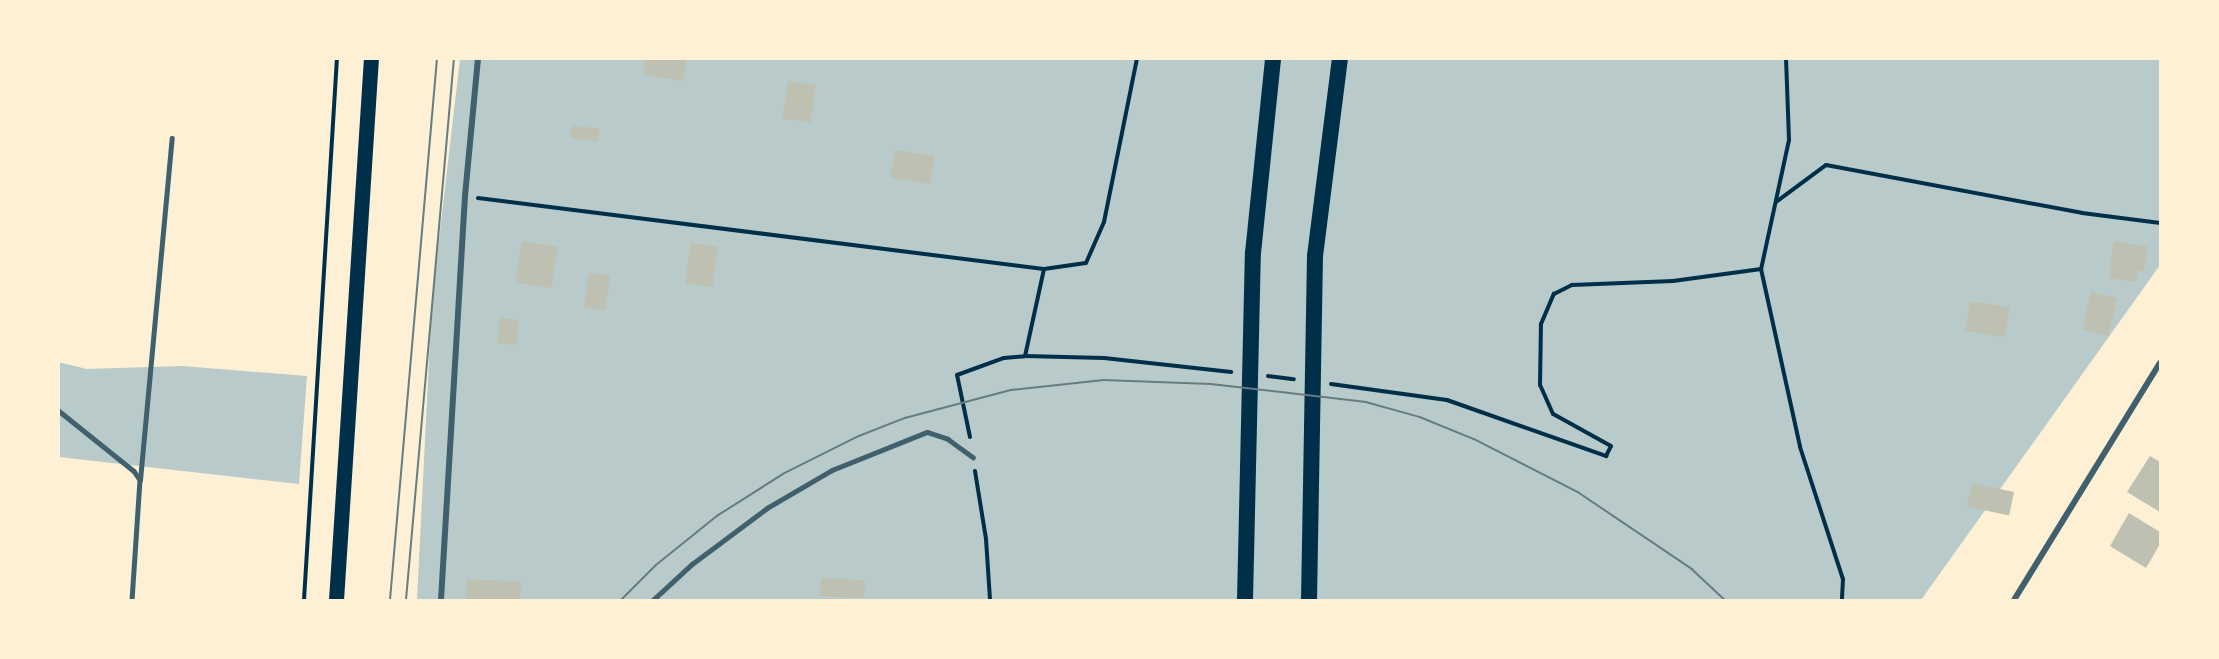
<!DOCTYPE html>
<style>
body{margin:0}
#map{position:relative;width:2219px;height:659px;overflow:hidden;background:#fdf0d5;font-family:Montserrat,sans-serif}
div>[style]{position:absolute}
.green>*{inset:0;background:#b9caca}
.building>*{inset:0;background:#bec0b2;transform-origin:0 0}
.path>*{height:4px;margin:-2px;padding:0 2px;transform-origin:2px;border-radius:2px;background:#003049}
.service>*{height:4.5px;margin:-2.25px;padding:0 2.25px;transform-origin:2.25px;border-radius:2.25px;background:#3f606c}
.minor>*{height:6px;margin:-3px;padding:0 3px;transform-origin:3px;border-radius:3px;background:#3f606c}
.primary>*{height:15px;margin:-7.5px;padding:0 7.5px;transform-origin:7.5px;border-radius:7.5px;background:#003049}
.trunk>*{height:16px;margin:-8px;padding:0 8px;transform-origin:8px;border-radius:8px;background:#003049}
.tram>*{height:1.5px;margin:-0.75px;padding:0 0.75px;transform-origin:0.75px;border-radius:0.75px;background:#657d81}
span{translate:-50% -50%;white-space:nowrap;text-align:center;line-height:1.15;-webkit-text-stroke:4.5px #fdf0d5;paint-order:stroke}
.frame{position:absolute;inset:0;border:60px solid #fdf0d5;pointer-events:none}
</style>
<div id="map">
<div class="green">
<i style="clip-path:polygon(460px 59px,2160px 59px,2160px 265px,1921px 600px,417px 600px,432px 300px)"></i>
<i style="clip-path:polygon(58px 362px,87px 369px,182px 366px,307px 376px,299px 484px,59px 457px)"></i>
</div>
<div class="building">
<i style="clip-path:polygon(645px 58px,686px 58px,683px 81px,643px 75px)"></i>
<i style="left:788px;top:81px;width:28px;height:38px;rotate:8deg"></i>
<i style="left:572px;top:125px;width:28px;height:13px;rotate:8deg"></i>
<i style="left:895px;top:150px;width:40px;height:28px;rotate:9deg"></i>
<i style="left:522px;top:241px;width:36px;height:42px;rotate:9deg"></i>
<i style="clip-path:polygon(2114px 241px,2148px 247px,2144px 271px,2138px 270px,2136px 282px,2109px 278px)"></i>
<i style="left:691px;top:243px;width:27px;height:41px;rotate:8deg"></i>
<i style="left:589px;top:273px;width:21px;height:35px;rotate:8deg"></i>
<i style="left:2091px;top:292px;width:27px;height:39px;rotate:13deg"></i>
<i style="left:1970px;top:301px;width:40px;height:30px;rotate:9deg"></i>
<i style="left:500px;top:318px;width:19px;height:25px;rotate:6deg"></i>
<i style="clip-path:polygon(2150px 456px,2160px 462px,2160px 512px,2127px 492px)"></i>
<i style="left:1972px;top:483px;width:43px;height:24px;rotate:12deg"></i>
<i style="clip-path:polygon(2129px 513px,2160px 532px,2160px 544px,2146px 568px,2110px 546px)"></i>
<i style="left:821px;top:578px;width:44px;height:18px;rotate:3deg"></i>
<i style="clip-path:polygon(467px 579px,522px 582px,520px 600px,466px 600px)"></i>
</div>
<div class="path">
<i style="left:1786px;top:58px;width:82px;rotate:87.9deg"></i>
<i style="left:1789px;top:140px;width:132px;rotate:102.2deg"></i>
<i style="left:1761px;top:269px;width:182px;rotate:77.6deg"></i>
<i style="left:1800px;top:447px;width:139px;rotate:72deg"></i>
<i style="left:1843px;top:579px;width:21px;rotate:93deg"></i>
<i style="left:478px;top:198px;width:570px;rotate:7.15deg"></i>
<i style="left:1044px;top:269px;width:42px;rotate:-8.1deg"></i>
<i style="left:1086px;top:263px;width:45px;rotate:-66.3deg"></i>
<i style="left:1104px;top:222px;width:167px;rotate:-78.6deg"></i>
<i style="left:1776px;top:202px;width:62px;rotate:-36.5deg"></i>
<i style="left:1826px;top:165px;width:260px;rotate:10.6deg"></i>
<i style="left:2082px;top:213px;width:79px;rotate:7.3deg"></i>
<i style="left:1044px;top:269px;width:89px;rotate:102.3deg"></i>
<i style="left:1025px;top:356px;width:79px;rotate:1.5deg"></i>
<i style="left:1104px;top:358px;width:128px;rotate:6.3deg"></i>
<i style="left:1268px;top:376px;width:26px;rotate:7deg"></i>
<i style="left:1331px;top:384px;width:117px;rotate:7.9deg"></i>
<i style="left:1447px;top:400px;width:169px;rotate:19.4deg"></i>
<i style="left:1606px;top:456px;width:11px;rotate:-63deg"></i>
<i style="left:1611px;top:446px;width:66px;rotate:-151.1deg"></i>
<i style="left:1553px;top:414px;width:32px;rotate:-114deg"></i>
<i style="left:1540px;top:385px;width:61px;rotate:-89.1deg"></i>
<i style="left:1541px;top:324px;width:33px;rotate:-67deg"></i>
<i style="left:1554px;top:294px;width:20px;rotate:-27deg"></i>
<i style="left:1572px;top:285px;width:101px;rotate:-2.3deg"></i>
<i style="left:1673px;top:281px;width:89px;rotate:-7.8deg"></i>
<i style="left:970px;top:437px;width:63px;rotate:-101.8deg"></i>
<i style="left:957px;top:375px;width:50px;rotate:-19.9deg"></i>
<i style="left:1004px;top:358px;width:21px;rotate:-5deg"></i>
<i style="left:975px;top:471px;width:69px;rotate:80.8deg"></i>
<i style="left:986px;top:539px;width:61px;rotate:86.2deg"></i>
<i style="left:304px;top:600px;width:543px;rotate:-86.52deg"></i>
</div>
<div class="service">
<i style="left:58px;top:410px;width:97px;rotate:38.8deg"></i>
<i style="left:134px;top:471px;width:11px;rotate:56deg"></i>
<i style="left:140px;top:480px;width:120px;rotate:93.8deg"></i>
<i style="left:140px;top:480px;width:343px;rotate:-84.7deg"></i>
<i style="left:653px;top:600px;width:53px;rotate:-42.7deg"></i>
<i style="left:692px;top:564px;width:94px;rotate:-36.7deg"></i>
<i style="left:767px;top:508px;width:75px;rotate:-30.3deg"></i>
<i style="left:832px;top:470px;width:102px;rotate:-21.8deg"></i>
<i style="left:927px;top:432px;width:22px;rotate:18deg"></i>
<i style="left:948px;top:439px;width:31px;rotate:36deg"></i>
</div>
<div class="minor">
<i style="left:441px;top:600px;width:405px;rotate:-86.6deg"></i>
<i style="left:465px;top:196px;width:139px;rotate:-84.6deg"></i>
<i style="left:2014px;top:600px;width:278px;rotate:-58.4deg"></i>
</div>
<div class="primary">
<i style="left:336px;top:600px;width:543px;rotate:-86.31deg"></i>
</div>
<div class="trunk">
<i style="left:1245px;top:600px;width:347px;rotate:-88.7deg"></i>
<i style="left:1253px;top:253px;width:196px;rotate:-84.1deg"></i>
<i style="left:1309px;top:600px;width:344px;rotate:-89deg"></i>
<i style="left:1315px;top:256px;width:200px;rotate:-82.8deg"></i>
</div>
<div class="tram">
<i style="left:390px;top:600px;width:544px;rotate:-85.04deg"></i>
<i style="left:406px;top:600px;width:544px;rotate:-84.94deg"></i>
<i style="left:621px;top:600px;width:49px;rotate:-45deg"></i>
<i style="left:656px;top:565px;width:78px;rotate:-38.8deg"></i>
<i style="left:717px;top:516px;width:78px;rotate:-32.5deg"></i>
<i style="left:783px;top:474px;width:85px;rotate:-26.6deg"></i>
<i style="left:859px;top:436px;width:49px;rotate:-21.4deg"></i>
<i style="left:905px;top:418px;width:110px;rotate:-14.8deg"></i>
<i style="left:1011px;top:390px;width:93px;rotate:-6.2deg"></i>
<i style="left:1103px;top:380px;width:108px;rotate:2.1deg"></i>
<i style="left:1211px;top:384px;width:156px;rotate:6.6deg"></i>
<i style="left:1366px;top:402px;width:56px;rotate:15.5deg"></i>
<i style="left:1420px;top:417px;width:58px;rotate:22.2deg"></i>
<i style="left:1474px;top:439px;width:117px;rotate:27deg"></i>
<i style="left:1578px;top:492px;width:138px;rotate:34deg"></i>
<i style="left:1692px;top:569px;width:45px;rotate:43.2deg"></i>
</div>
<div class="frame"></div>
</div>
